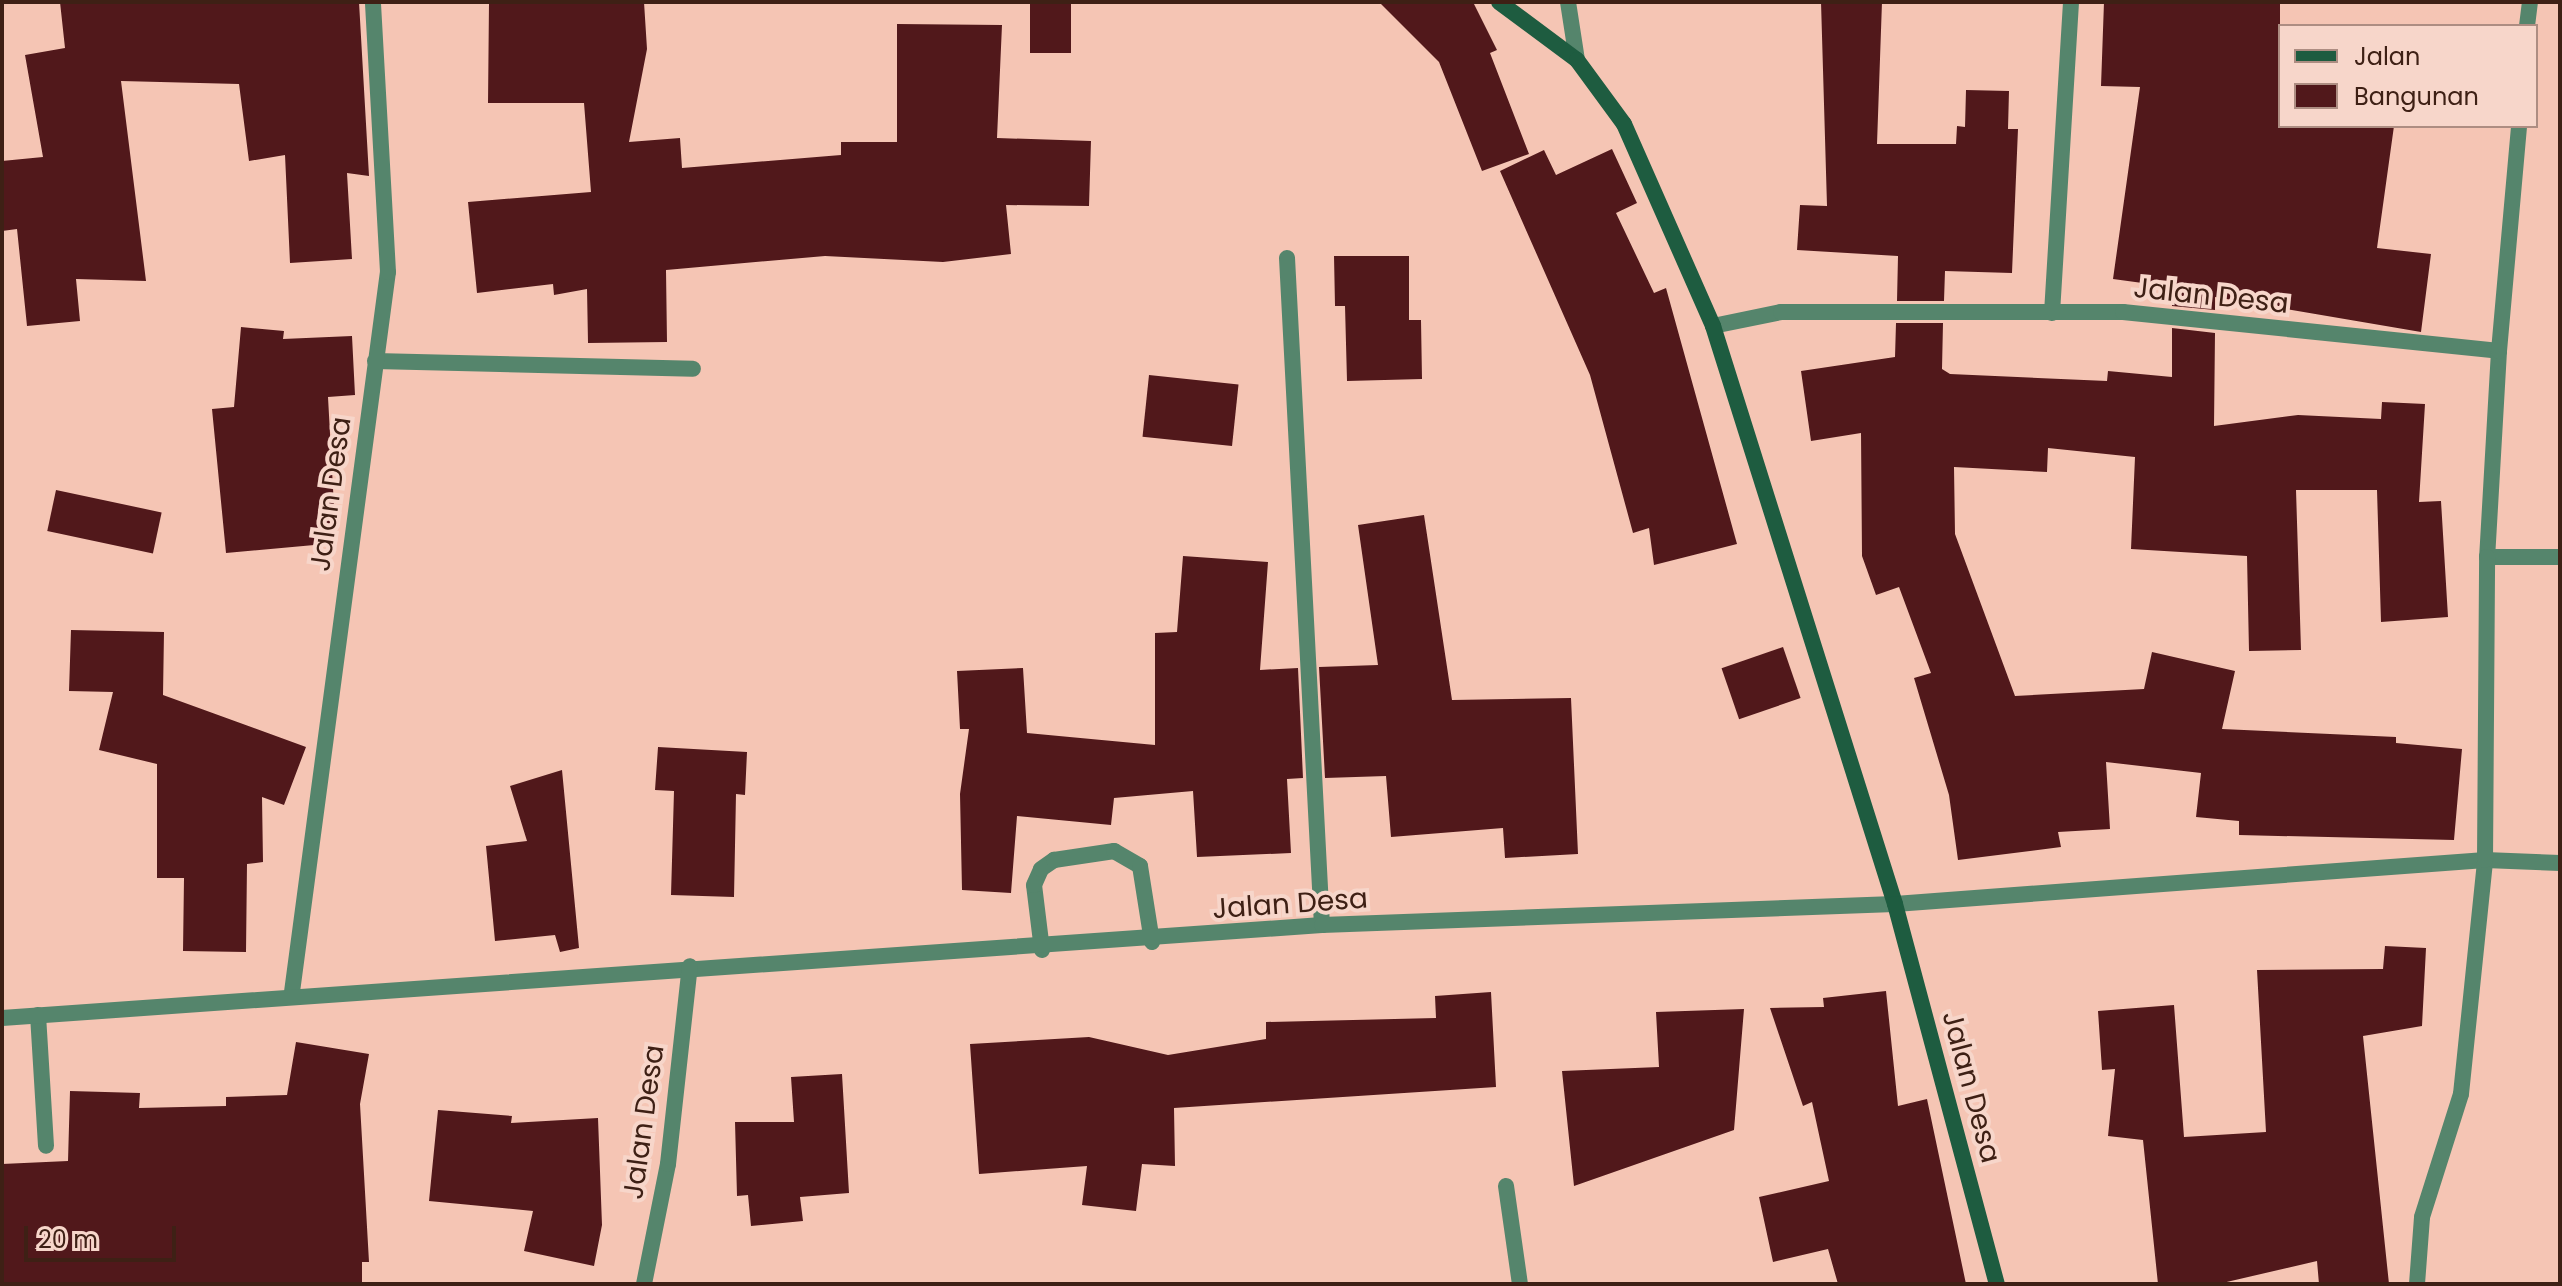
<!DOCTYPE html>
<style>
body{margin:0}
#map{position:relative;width:2562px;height:1286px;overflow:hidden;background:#f5c5b4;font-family:Poppins,sans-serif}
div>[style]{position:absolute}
.building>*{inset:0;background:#51181b;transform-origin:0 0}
.street>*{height:16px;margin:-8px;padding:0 8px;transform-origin:8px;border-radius:8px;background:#55856c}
.secondary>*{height:16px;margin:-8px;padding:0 8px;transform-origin:8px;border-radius:8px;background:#1e5c40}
span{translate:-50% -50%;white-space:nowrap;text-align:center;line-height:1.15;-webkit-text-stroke:8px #f7d6ca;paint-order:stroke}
.street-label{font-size:28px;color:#3e2015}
.frame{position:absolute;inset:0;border:4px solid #3e2015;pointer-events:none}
.legend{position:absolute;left:2278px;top:24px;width:260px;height:104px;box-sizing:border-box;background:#f7d6ca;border:2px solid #ad8d82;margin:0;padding:10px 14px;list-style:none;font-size:24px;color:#3e2015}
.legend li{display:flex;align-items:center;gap:16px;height:40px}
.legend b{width:40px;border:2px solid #ad8d82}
.scale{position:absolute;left:24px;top:1226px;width:152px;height:36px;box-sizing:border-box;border:4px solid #3e2015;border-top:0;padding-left:10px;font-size:24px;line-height:28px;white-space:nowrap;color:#3e2015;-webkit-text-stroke:6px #f7d6ca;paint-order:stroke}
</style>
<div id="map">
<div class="building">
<i style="clip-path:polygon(60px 2px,359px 2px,369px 176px,347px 173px,352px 259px,290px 263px,285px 155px,249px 161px,239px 84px,121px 81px,146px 281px,76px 279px,80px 321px,27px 326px,17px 229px,2px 231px,2px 161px,43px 157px,25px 55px,65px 48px)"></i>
<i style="clip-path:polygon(489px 2px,644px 2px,647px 49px,629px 142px,680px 138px,682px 168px,841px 155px,841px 142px,897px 142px,897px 24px,1002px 25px,997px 138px,1091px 141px,1089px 206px,1006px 205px,1011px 254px,943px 262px,825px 256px,666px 270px,667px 342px,588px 343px,587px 289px,554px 295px,553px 284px,477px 293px,468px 202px,591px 192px,584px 103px,488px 103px)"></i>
<i style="left:1030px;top:2px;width:41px;height:51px"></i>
<i style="clip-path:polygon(1379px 2px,1473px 2px,1497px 50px,1490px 53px,1529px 154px,1482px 171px,1439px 62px)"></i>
<i style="clip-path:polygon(1821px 2px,1882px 2px,1877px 144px,1956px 144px,1957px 126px,1965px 127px,1966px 90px,2009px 91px,2008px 129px,2018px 129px,2012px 273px,1945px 271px,1944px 301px,1897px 301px,1898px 256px,1797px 250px,1800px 205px,1827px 206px)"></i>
<i style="clip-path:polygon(2104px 2px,2280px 2px,2280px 126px,2394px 126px,2377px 248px,2431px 254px,2421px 332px,2215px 297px,2215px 310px,2172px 306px,2172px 287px,2113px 279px,2140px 87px,2101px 86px)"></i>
<i style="clip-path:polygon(1612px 149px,1637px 203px,1616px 213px,1654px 293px,1666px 288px,1737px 544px,1654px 565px,1649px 528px,1633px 533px,1590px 375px,1500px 171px,1544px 150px,1556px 175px)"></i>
<i style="clip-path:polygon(1334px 256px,1409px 256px,1409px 320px,1421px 320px,1422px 379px,1347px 381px,1345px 306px,1335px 306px)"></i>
<i style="clip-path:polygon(1896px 323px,1943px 323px,1942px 369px,1950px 374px,2107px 381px,2108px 371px,2172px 377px,2172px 328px,2215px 333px,2214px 426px,2298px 415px,2381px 419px,2382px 402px,2425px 404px,2419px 502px,2441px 501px,2448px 617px,2381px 622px,2377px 490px,2296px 490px,2301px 650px,2249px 651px,2247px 556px,2131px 549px,2135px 457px,2048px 448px,2047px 472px,1954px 467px,1955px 534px,2015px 696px,2144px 689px,2152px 652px,2235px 671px,2222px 729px,2396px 737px,2396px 743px,2462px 749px,2454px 840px,2239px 835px,2239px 821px,2196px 817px,2201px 773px,2106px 762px,2110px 829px,2058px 832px,2061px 847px,1958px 860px,1949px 795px,1914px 678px,1931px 673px,1899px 587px,1876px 595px,1862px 556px,1861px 433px,1811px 441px,1801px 371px,1895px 357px)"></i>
<i style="clip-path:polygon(241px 327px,284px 331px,283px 339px,352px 336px,355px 395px,328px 397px,336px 543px,226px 553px,212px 409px,234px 407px)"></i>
<i style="left:1149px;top:375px;width:90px;height:62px;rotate:6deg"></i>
<i style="left:56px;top:490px;width:108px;height:42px;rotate:12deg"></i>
<i style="clip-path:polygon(1424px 515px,1452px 700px,1571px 698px,1578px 854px,1505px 858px,1503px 828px,1391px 837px,1386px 776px,1325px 778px,1319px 667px,1378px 665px,1358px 525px)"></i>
<i style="clip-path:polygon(1183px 556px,1268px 562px,1260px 670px,1298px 668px,1303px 778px,1287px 779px,1291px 853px,1197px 857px,1193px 791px,1114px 798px,1111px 825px,1017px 816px,1011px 893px,962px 890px,960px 794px,969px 729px,960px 729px,957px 671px,1023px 668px,1027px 733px,1155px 745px,1155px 633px,1177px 632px)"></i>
<i style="clip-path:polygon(71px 630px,164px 632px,163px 695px,306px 747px,284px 805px,262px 797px,263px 862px,247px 864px,246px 952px,183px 951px,184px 878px,157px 878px,157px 764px,99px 750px,113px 692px,69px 691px)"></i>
<i style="left:1783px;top:647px;width:54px;height:65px;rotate:71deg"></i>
<i style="clip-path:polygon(658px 747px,747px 752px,745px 795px,736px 794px,734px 897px,671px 895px,674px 791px,655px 790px)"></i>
<i style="clip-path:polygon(562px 770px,579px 948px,560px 952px,555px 935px,495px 941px,486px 846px,527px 841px,510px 786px)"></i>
<i style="clip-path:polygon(2385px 946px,2426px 948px,2422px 1026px,2363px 1036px,2389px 1284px,2319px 1284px,2317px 1261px,2218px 1284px,2158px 1284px,2143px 1140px,2108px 1136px,2115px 1069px,2102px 1070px,2098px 1011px,2174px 1005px,2184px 1137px,2266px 1132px,2257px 970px,2383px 969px)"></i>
<i style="clip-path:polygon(1886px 991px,1898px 1106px,1927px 1099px,1966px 1284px,1838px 1284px,1828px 1249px,1773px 1262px,1759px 1197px,1829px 1181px,1812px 1102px,1803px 1106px,1770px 1008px,1824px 1007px,1823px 998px)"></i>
<i style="clip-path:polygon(1491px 992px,1496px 1087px,1174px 1108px,1175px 1166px,1142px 1164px,1136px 1211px,1082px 1205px,1087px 1166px,979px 1174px,970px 1044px,1089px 1037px,1168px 1055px,1266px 1039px,1266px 1022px,1436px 1018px,1435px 996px)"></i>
<i style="clip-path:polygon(1744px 1009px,1734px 1130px,1574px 1186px,1562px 1071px,1659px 1067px,1656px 1012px)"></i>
<i style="clip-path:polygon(296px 1042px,369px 1054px,360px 1104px,369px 1262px,362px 1262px,362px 1284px,2px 1284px,2px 1164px,68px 1161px,70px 1091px,140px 1093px,139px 1108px,226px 1106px,226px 1097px,287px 1095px)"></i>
<i style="clip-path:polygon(842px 1074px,849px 1193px,800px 1197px,803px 1221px,751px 1226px,748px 1195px,737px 1196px,735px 1122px,794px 1122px,791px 1077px)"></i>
<i style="clip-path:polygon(438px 1110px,512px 1116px,511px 1123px,598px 1118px,602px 1225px,594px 1266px,524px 1251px,533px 1211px,429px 1201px)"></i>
</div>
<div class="street">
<i style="left:1568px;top:2px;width:59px;rotate:81.2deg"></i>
<i style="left:2527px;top:26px;width:24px;rotate:-83deg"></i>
<i style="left:1287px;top:258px;width:668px;rotate:87deg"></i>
<i style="left:2052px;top:313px;width:312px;rotate:-86.5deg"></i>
<i style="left:1713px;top:326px;width:69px;rotate:-11.6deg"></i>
<i style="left:1781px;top:312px;width:342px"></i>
<i style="left:2123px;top:312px;width:378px;rotate:5.9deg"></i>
<i style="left:2499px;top:351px;width:206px;rotate:93.3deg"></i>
<i style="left:2487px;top:557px;width:73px"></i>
<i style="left:2499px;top:351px;width:226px;rotate:-84.9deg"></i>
<i style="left:375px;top:361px;width:318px;rotate:1.4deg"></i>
<i style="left:1042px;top:950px;width:65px;rotate:-97deg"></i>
<i style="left:1034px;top:885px;width:17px;rotate:-66deg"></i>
<i style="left:1041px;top:869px;width:16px;rotate:-35deg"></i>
<i style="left:1054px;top:860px;width:61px;rotate:-8.5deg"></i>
<i style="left:1114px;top:851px;width:30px;rotate:30deg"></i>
<i style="left:1140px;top:866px;width:77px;rotate:81deg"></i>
<i style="left:292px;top:992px;width:726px;rotate:-82.41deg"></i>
<i style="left:388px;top:272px;width:270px;rotate:-93.2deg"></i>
<i style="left:38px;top:1015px;width:131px;rotate:86.5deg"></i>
<i style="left:2px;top:1018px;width:1323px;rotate:-4.03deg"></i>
<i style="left:1322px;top:925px;width:573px;rotate:-2.1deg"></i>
<i style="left:1895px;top:904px;width:592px;rotate:-4.27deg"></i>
<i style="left:2485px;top:860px;width:75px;rotate:2.3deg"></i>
<i style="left:1506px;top:1186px;width:99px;rotate:81.9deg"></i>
<i style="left:644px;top:1284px;width:122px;rotate:-78.7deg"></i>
<i style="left:668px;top:1164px;width:199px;rotate:-83.7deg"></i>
<i style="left:2417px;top:1284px;width:67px;rotate:-85.7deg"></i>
<i style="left:2422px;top:1217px;width:129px;rotate:-72.4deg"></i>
<i style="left:2461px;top:1094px;width:235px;rotate:-84.1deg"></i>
<i style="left:2485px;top:860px;width:303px;rotate:-89.6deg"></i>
</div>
<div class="secondary">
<i style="left:1499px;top:2px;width:97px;rotate:36.6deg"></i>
<i style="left:1577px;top:60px;width:79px;rotate:53.7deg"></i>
<i style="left:1624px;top:124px;width:221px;rotate:66.2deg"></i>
<i style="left:1713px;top:326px;width:606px;rotate:72.52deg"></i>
<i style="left:1895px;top:904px;width:393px;rotate:75deg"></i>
</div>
<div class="street-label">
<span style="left:2211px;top:296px;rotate:6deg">Jalan Desa</span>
<span style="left:331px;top:494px;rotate:-82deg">Jalan Desa</span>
<span style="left:1290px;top:904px;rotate:-4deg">Jalan Desa</span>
<span style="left:1971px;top:1087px;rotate:75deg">Jalan Desa</span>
<span style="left:644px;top:1122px;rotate:-82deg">Jalan Desa</span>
</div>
<div class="frame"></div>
<ul class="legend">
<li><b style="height:10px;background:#1e5c40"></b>Jalan</li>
<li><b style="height:22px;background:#51181b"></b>Bangunan</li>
</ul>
<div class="scale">20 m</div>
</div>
